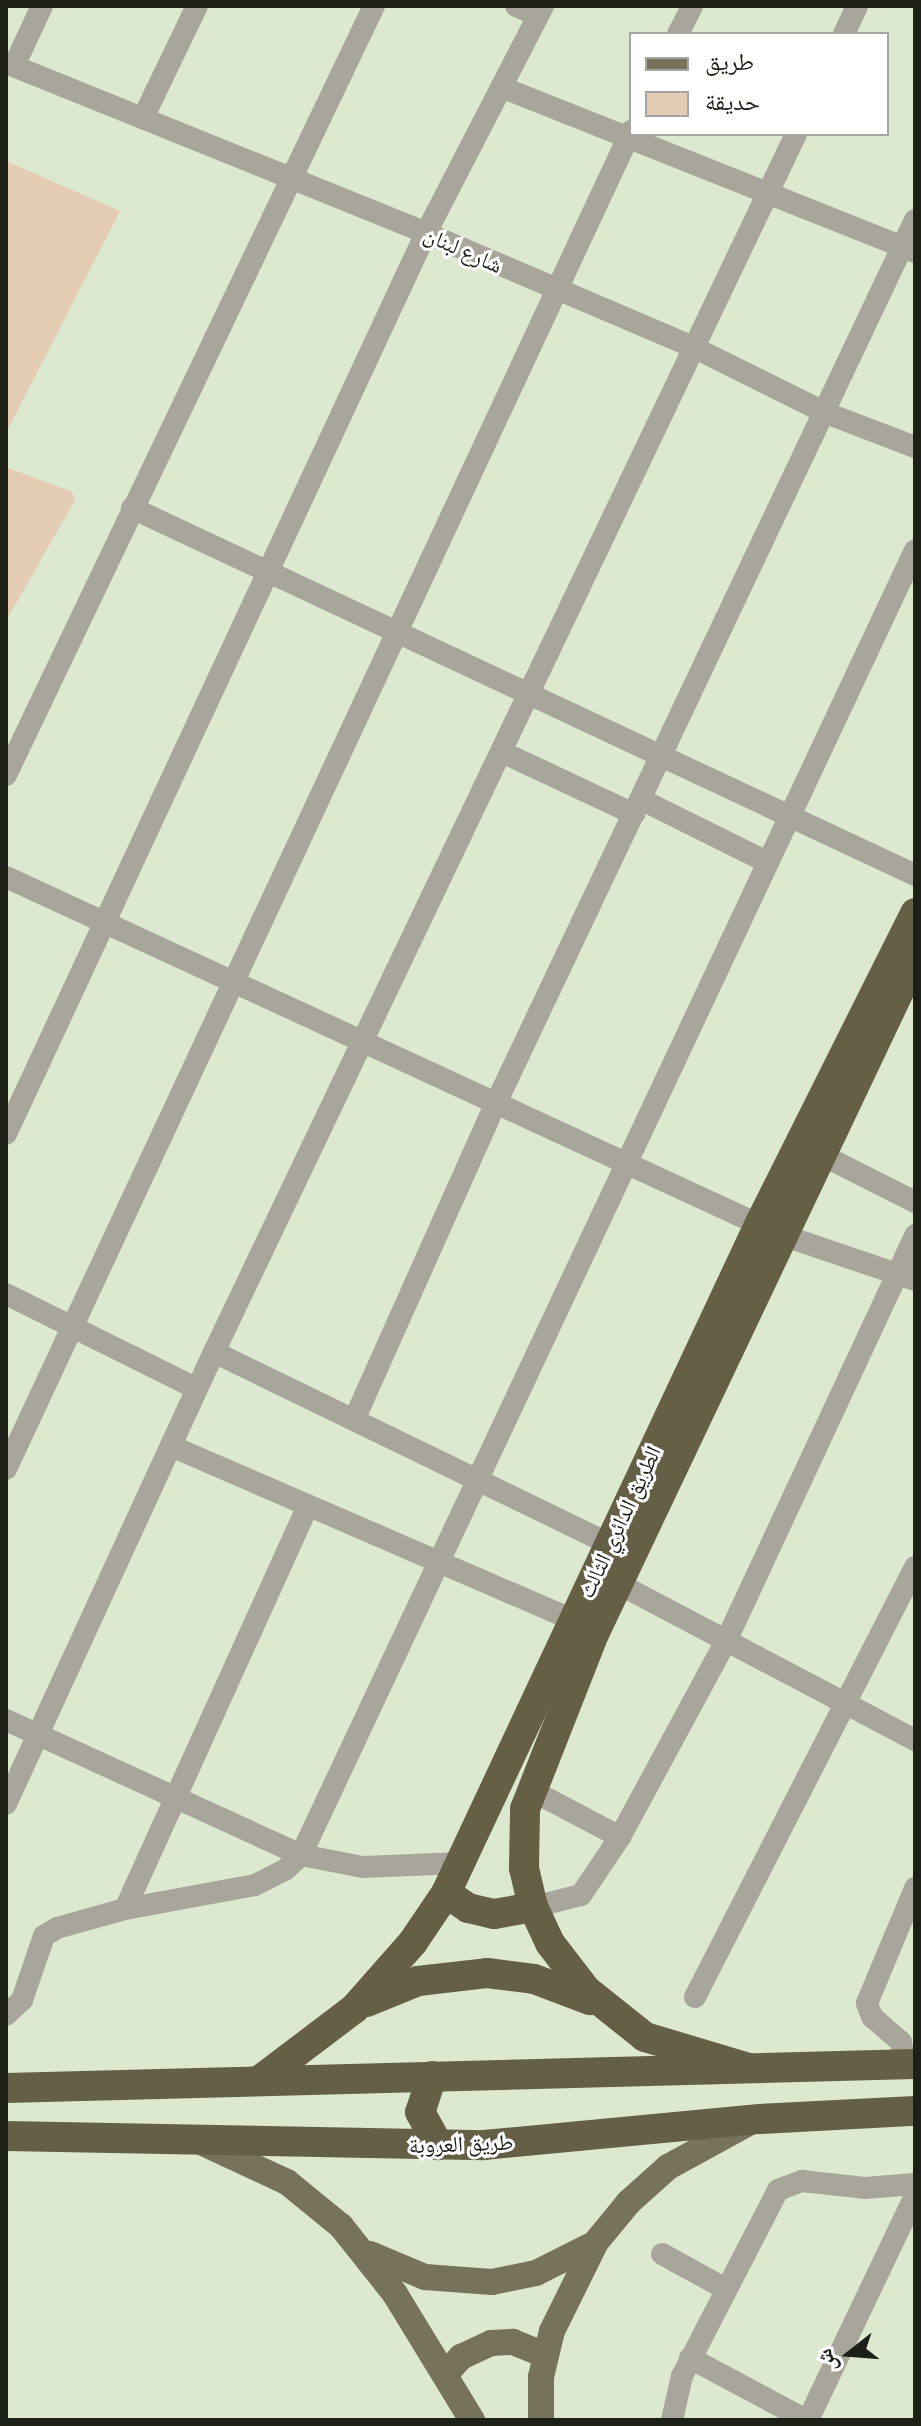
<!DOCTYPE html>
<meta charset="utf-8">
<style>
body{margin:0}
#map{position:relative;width:921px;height:2426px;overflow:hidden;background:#dde9ce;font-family:"Source Serif 4","Noto Naskh Arabic",serif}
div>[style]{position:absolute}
.green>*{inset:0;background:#e4cbb4}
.minor>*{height:22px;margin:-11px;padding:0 11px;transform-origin:11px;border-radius:11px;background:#a8a69a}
.major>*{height:26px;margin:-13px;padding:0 13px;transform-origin:13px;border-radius:13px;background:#77725c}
.highway>*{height:30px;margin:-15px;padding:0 15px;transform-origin:15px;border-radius:15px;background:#655f46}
span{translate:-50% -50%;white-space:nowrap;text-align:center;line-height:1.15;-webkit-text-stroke:6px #fff;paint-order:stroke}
.street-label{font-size:22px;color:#1c2017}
.frame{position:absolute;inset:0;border:8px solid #1c2017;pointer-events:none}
.legend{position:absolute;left:629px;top:32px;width:260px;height:104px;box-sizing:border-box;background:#fff;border:2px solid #a4a6a2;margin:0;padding:10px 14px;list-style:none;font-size:24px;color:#1c2017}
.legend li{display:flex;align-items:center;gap:16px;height:40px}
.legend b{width:40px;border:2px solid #a4a6a2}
.north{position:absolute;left:809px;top:2314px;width:80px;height:80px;-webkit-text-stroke:6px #fff;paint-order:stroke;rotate:253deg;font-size:22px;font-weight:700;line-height:32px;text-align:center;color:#1c2017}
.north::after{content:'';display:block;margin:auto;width:28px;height:36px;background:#1c2017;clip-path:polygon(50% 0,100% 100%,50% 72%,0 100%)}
</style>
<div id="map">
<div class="green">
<i style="clip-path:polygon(6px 161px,120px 211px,6px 433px)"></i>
<i style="clip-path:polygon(6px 467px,72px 492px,75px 500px,6px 621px)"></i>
</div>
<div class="minor">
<i style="left:516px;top:6px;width:24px;rotate:24deg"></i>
<i style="left:678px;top:34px;width:31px;rotate:-63deg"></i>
<i style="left:844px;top:34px;width:31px;rotate:-65deg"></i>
<i style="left:6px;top:63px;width:453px;rotate:22deg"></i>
<i style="left:426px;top:233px;width:290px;rotate:23.1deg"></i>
<i style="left:693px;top:347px;width:148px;rotate:26.4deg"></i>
<i style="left:826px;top:413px;width:95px;rotate:20.9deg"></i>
<i style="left:14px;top:66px;width:66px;rotate:-65deg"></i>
<i style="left:501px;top:87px;width:446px;rotate:21.7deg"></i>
<i style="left:143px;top:118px;width:124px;rotate:-64.3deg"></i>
<i style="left:132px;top:508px;width:865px;rotate:25.11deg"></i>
<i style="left:502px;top:752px;width:146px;rotate:25.2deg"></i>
<i style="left:6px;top:775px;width:853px;rotate:-64.43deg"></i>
<i style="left:642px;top:800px;width:137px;rotate:26.4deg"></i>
<i style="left:6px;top:877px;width:855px;rotate:24.77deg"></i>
<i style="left:782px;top:1235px;width:140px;rotate:18.7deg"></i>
<i style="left:6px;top:1134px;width:994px;rotate:-65.01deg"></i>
<i style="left:426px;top:233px;width:255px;rotate:-62.7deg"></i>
<i style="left:822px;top:1155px;width:104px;rotate:26.8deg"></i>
<i style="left:6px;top:1294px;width:213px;rotate:26.4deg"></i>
<i style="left:214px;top:1352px;width:439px;rotate:25.9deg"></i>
<i style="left:354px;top:1420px;width:350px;rotate:-65.9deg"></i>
<i style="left:497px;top:1101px;width:975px;rotate:-64.62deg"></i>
<i style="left:171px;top:1446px;width:439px;rotate:23.4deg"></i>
<i style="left:6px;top:1469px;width:1477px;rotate:-64.96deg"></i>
<i style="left:619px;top:1584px;width:335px;rotate:27.8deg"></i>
<i style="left:6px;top:1720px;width:324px;rotate:24.6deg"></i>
<i style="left:301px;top:1855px;width:63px;rotate:11deg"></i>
<i style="left:363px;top:1867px;width:98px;rotate:-2.3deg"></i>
<i style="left:529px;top:1789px;width:103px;rotate:27.8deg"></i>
<i style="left:6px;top:1804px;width:498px;rotate:-65.3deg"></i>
<i style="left:214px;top:1352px;width:1350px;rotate:-64.46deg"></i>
<i style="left:533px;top:1907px;width:49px;rotate:-14deg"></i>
<i style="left:581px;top:1895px;width:70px;rotate:-56.1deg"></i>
<i style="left:620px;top:1837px;width:225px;rotate:-61.6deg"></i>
<i style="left:727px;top:1639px;width:446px;rotate:-65deg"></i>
<i style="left:125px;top:1909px;width:443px;rotate:-65.6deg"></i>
<i style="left:695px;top:1997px;width:483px;rotate:-62.9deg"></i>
<i style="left:6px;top:2015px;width:22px;rotate:-43deg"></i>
<i style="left:22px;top:2000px;width:68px;rotate:-71deg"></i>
<i style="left:44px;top:1936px;width:15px;rotate:-32deg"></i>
<i style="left:57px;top:1928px;width:71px;rotate:-15.6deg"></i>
<i style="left:125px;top:1909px;width:132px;rotate:-10.5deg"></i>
<i style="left:255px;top:1885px;width:34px;rotate:-27deg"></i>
<i style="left:285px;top:1870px;width:22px;rotate:-43deg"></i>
<i style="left:301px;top:1855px;width:1442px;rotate:-64.8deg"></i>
<i style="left:905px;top:2065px;width:23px;rotate:-100deg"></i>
<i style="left:901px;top:2042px;width:38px;rotate:-139deg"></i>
<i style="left:872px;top:2017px;width:15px;rotate:-110deg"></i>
<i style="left:867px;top:2003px;width:125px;rotate:-67.3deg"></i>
<i style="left:662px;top:2254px;width:71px;rotate:28.7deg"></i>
<i style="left:690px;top:2358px;width:132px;rotate:28.1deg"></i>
<i style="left:672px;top:2420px;width:45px;rotate:-77.2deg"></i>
<i style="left:682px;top:2376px;width:209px;rotate:-62.7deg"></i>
<i style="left:778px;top:2190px;width:26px;rotate:-21deg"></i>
<i style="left:802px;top:2181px;width:63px;rotate:6.3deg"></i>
<i style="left:865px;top:2188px;width:50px;rotate:-4.6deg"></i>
<i style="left:808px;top:2420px;width:248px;rotate:-64.5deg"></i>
</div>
<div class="major">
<i style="left:205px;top:2144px;width:90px;rotate:24.9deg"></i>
<i style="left:287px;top:2182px;width:70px;rotate:39.2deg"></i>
<i style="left:341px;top:2226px;width:87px;rotate:51.5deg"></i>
<i style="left:395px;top:2294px;width:148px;rotate:58.6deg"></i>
<i style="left:370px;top:2254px;width:60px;rotate:22.7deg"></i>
<i style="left:425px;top:2277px;width:67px;rotate:4.3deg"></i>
<i style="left:492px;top:2282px;width:45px;rotate:-11.6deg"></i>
<i style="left:536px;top:2273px;width:60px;rotate:-26.6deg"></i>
<i style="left:446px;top:2374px;width:23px;rotate:-49deg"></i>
<i style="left:461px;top:2357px;width:33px;rotate:-25deg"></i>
<i style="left:491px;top:2343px;width:22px;rotate:-3deg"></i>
<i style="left:513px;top:2342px;width:35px;rotate:22deg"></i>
<i style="left:541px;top:2420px;width:43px;rotate:-90deg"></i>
<i style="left:541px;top:2377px;width:47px;rotate:-76.6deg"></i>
<i style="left:552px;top:2331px;width:99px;rotate:-63.7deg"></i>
<i style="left:596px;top:2242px;width:52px;rotate:-50.5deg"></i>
<i style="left:629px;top:2202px;width:52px;rotate:-41.9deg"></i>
<i style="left:668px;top:2167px;width:90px;rotate:-28.6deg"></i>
</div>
<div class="highway">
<i style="left:446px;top:1893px;width:27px;rotate:34deg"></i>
<i style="left:468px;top:1908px;width:27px;rotate:13deg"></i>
<i style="left:494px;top:1914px;width:40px;rotate:-10deg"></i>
<i style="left:367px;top:2002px;width:55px;rotate:-22.4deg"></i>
<i style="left:418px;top:1981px;width:69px;rotate:-6.6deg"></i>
<i style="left:487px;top:1973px;width:47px;rotate:7.3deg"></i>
<i style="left:534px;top:1979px;width:60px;rotate:20.6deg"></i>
<i style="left:749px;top:2068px;width:109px;rotate:-163.4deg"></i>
<i style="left:645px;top:2037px;width:75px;rotate:-141.5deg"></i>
<i style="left:586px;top:1990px;width:59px;rotate:-127.5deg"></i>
<i style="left:550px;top:1943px;width:40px;rotate:-115deg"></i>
<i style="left:533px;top:1907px;width:40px;rotate:-103deg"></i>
<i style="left:524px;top:1868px;width:59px;rotate:-89deg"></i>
<i style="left:525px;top:1809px;width:188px;rotate:-68.5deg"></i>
<i style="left:594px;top:1634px;width:748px;rotate:-64.6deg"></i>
<i style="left:432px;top:2076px;width:38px;rotate:108deg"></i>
<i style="left:420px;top:2112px;width:38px;rotate:61deg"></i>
<i style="left:260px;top:2080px;width:118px;rotate:-37.1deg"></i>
<i style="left:354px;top:2009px;width:89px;rotate:-48.6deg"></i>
<i style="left:413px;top:1942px;width:59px;rotate:-56deg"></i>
<i style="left:446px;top:1893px;width:738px;rotate:-64.89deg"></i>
<i style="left:759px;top:1225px;width:349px;rotate:-63.4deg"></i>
<i style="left:6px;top:2088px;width:909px;rotate:-1.51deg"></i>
<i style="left:6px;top:2136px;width:478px;rotate:1.1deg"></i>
<i style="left:484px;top:2145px;width:277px;rotate:-5.4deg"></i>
<i style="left:760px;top:2119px;width:155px;rotate:-3deg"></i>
</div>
<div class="street-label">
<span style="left:463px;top:250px;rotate:24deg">شارع لبنان</span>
<span style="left:620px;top:1522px;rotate:-65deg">الطريق الدائري الثالث</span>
<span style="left:461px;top:2144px;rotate:-2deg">طريق العروبة</span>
</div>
<div class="frame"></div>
<ul class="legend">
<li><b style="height:10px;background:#77725c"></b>طريق</li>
<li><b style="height:22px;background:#e4cbb4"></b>حديقة</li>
</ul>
<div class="north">ش</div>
</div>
